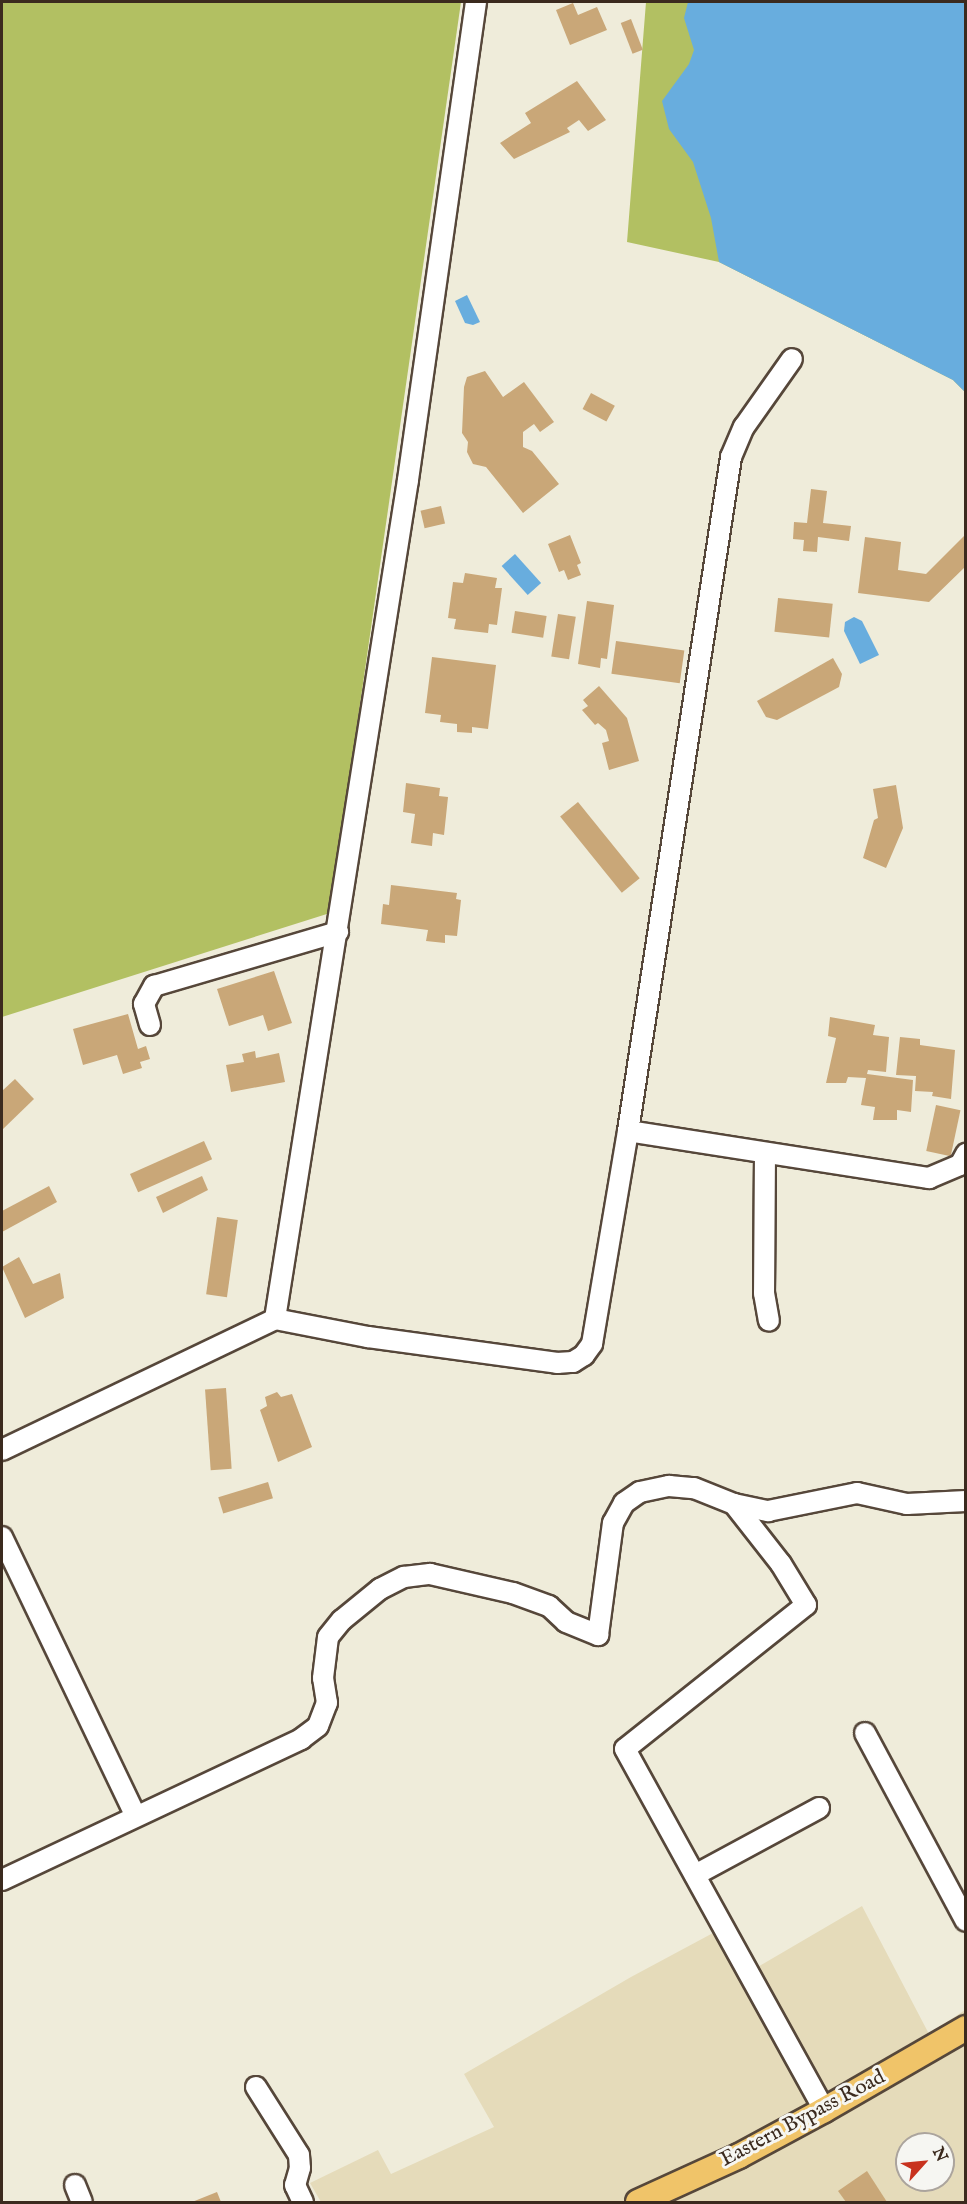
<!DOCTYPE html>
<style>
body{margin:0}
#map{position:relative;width:967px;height:2204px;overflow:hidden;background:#efecda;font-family:"IM FELL English",serif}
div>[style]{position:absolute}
.built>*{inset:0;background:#e5dbba}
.green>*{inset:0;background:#b2c062}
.water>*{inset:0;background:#68adde;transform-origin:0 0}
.building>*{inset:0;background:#c9a778;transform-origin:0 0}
.roads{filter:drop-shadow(2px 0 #56473a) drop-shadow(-2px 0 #56473a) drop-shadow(0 2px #56473a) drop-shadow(0 -2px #56473a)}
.minor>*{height:20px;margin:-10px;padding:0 10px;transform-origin:10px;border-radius:10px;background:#fff}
.major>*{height:24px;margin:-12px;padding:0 12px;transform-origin:12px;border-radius:12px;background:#f0c469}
span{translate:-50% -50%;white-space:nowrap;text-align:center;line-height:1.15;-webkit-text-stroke:6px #f6f6f2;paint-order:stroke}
.street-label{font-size:21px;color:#3b2a1e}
.frame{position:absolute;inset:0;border:3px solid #3b2a1e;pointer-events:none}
.north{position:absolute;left:895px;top:2132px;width:60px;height:60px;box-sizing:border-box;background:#f6f6f2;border:2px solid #aba49d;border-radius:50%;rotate:63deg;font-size:16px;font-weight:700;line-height:24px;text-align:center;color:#3b2a1e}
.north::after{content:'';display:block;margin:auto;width:21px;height:27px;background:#c8321e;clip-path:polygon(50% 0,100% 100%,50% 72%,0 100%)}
</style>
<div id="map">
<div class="built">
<i style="clip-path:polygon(evenodd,862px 1906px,929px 2034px,965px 2010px,965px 2202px,321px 2202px,310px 2183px,378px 2150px,391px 2174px,494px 2127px,464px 2074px,631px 1977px,713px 1933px,739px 1978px,862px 1906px,907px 2144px,943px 2144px,943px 2180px,907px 2180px,907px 2144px)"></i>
</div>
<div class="green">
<i style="clip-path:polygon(2px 2px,461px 2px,330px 913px,2px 1017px)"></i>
<i style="clip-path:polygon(646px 2px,894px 2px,965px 392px,953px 380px,719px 262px,627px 242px)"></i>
</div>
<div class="water">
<i style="clip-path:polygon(688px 2px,965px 2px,965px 392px,953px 380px,719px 262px,711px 218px,693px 162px,669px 129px,662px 101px,689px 64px,694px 50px,684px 18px)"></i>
<i style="clip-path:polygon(467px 295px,480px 322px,473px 325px,465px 323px,455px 301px)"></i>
<i style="left:515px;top:554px;width:39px;height:18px;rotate:48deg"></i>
<i style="clip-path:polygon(854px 617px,862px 621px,879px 655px,860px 664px,844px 631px,845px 622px)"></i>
</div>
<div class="building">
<i style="clip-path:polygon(573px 3px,578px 15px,597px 7px,607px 30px,570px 45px,556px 10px)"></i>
<i style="left:631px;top:19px;width:33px;height:11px;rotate:69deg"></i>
<i style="clip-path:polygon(577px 81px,606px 120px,588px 131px,579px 120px,567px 128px,570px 132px,514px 159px,500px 143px,531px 123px,525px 113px)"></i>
<i style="clip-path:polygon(485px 371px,503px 397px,524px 382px,554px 422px,540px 432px,534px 424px,523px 432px,523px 447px,532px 451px,559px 484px,523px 513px,486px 467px,473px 464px,467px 452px,468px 442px,462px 433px,464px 387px,467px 377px)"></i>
<i style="left:591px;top:393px;width:27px;height:18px;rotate:28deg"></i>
<i style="clip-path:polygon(811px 489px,827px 491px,823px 523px,851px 526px,849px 541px,818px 537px,817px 552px,803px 551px,804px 540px,793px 539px,794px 522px,807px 523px)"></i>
<i style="left:441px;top:506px;width:18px;height:21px;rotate:77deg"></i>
<i style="clip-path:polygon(966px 534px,966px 566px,929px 602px,858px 593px,865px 537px,901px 542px,898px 570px,926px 574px)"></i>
<i style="clip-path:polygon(570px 535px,581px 563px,577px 565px,581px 575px,568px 580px,564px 570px,559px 572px,548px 544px)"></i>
<i style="clip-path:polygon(465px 573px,497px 578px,495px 588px,502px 588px,497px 625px,489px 624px,488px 633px,454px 629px,456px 619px,448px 618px,453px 582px,463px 583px)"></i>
<i style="left:778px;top:598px;width:55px;height:34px;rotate:6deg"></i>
<i style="clip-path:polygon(587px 601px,614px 605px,607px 659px,601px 658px,600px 668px,578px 664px)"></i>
<i style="left:515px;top:611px;width:32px;height:22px;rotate:9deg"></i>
<i style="left:558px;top:614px;width:18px;height:43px;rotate:9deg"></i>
<i style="left:616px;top:641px;width:69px;height:33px;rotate:8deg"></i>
<i style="clip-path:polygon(432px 657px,496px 665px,488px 729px,472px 727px,472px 733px,457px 732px,457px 724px,440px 722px,441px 715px,425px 713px)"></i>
<i style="clip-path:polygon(833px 658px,842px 674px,839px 687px,777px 720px,766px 717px,757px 701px)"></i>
<i style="clip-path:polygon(599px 686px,627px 718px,639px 761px,609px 770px,602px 743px,609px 741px,606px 730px,598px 723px,595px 725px,582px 710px,588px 706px,583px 700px)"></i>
<i style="clip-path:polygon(406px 783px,440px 788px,439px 796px,448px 797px,444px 835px,433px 833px,432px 846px,411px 843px,415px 814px,403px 812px)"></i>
<i style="clip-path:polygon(896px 785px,903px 828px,886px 868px,863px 858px,874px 820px,878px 818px,873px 789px)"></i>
<i style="left:578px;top:802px;width:98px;height:23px;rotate:51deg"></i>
<i style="clip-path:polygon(391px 885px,457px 893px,456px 899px,461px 900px,457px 936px,445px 935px,445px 943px,426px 941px,428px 930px,381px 924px,383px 904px,389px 905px)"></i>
<i style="clip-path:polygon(274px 971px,292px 1023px,268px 1031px,263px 1015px,229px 1026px,217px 989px)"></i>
<i style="clip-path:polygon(128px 1014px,138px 1049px,146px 1046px,150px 1059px,140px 1062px,142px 1068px,123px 1074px,117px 1055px,83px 1065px,73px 1029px)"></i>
<i style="clip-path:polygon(830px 1017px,875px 1025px,873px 1035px,889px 1037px,886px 1072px,868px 1070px,867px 1074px,913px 1080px,911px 1112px,897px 1110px,897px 1120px,873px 1120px,875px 1107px,861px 1105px,866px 1078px,848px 1077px,846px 1083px,826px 1083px,836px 1038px,828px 1036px)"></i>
<i style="clip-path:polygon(900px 1037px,920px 1039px,920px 1045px,955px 1050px,951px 1099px,932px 1096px,933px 1092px,915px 1091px,916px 1076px,896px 1075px)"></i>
<i style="clip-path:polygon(255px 1051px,256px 1058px,279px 1053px,285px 1082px,231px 1092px,226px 1065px,244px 1062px,242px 1054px)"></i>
<i style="clip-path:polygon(15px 1079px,34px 1099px,2px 1130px,2px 1091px)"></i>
<i style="left:936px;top:1105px;width:25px;height:47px;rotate:12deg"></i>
<i style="left:204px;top:1141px;width:20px;height:81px;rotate:66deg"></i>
<i style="clip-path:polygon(202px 1176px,208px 1190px,163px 1213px,156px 1197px)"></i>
<i style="clip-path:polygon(49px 1186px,57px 1202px,2px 1232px,2px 1211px)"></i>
<i style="left:217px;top:1217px;width:21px;height:78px;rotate:8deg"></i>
<i style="clip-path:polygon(19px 1257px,33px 1284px,60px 1273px,64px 1298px,25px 1318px,2px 1267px)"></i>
<i style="left:226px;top:1388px;width:81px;height:21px;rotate:86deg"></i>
<i style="clip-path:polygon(277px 1392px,281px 1397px,292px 1394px,312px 1447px,278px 1462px,260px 1410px,267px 1406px,265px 1397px)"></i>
<i style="left:268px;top:1482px;width:17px;height:52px;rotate:73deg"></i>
<i style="clip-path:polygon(867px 2171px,887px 2202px,846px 2202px,838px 2191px)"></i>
<i style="clip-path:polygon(217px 2192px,221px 2202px,192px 2202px)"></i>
</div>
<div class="roads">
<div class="minor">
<i style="left:476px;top:2px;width:483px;rotate:98.1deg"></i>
<i style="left:408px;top:480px;width:849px;rotate:99.01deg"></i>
<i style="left:275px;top:1319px;width:95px;rotate:11deg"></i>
<i style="left:368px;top:1337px;width:191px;rotate:7.8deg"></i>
<i style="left:557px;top:1363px;width:16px;rotate:-4deg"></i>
<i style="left:573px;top:1362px;width:13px;rotate:-32deg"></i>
<i style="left:584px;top:1355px;width:14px;rotate:-54deg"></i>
<i style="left:592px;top:1344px;width:216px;rotate:-80.4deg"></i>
<i style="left:628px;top:1131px;width:682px;rotate:-81.31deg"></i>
<i style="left:731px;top:457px;width:33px;rotate:-67deg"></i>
<i style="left:744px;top:427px;width:83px;rotate:-54.8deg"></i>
<i style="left:150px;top:1025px;width:22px;rotate:-106deg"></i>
<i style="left:144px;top:1004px;width:21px;rotate:-61deg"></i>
<i style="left:154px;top:986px;width:192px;rotate:-16.4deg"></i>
<i style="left:628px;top:1131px;width:305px;rotate:8.9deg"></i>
<i style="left:929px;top:1178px;width:34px;rotate:-23deg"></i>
<i style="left:960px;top:1165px;width:13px;rotate:-61deg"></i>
<i style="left:765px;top:1153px;width:140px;rotate:90.4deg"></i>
<i style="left:764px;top:1293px;width:28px;rotate:80deg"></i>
<i style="left:2px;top:1450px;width:303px;rotate:-25.6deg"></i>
<i style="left:734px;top:1504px;width:76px;rotate:51.9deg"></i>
<i style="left:781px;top:1564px;width:48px;rotate:58.6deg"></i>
<i style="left:806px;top:1605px;width:231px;rotate:141.5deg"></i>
<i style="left:625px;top:1749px;width:412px;rotate:61.1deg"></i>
<i style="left:2px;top:1537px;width:308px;rotate:64.4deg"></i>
<i style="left:865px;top:1733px;width:213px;rotate:61.8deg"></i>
<i style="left:695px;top:1875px;width:141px;rotate:-28.4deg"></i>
<i style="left:2px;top:1880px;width:331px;rotate:-25.2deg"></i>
<i style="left:301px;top:1739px;width:21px;rotate:-37deg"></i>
<i style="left:318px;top:1726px;width:25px;rotate:-69deg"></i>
<i style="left:327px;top:1703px;width:25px;rotate:-99deg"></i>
<i style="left:323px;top:1678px;width:41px;rotate:-83deg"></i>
<i style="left:328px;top:1637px;width:22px;rotate:-51deg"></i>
<i style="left:342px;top:1620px;width:49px;rotate:-39.2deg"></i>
<i style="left:380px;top:1589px;width:27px;rotate:-27deg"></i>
<i style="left:404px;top:1577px;width:26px;rotate:-7deg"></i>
<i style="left:430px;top:1574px;width:85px;rotate:12.9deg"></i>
<i style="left:513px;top:1593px;width:38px;rotate:20deg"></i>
<i style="left:549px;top:1606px;width:23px;rotate:43deg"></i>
<i style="left:566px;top:1622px;width:35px;rotate:22deg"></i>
<i style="left:598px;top:1635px;width:113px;rotate:-82.4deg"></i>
<i style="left:613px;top:1523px;width:23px;rotate:-61deg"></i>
<i style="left:624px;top:1503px;width:19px;rotate:-35deg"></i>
<i style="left:640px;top:1492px;width:30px;rotate:-12deg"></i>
<i style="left:669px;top:1486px;width:25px;rotate:5deg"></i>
<i style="left:694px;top:1488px;width:43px;rotate:21.8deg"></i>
<i style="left:734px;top:1504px;width:35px;rotate:12deg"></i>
<i style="left:768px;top:1511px;width:91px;rotate:-11.4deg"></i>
<i style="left:857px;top:1493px;width:51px;rotate:12.4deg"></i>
<i style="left:907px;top:1504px;width:59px;rotate:-2.9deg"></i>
<i style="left:256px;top:2087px;width:80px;rotate:57.7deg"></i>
<i style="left:299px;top:2155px;width:13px;rotate:86deg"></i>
<i style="left:300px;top:2168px;width:18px;rotate:106deg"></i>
<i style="left:295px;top:2185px;width:19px;rotate:65deg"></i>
<i style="left:75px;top:2185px;width:18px;rotate:68deg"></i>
</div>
<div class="major">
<i style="left:638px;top:2202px;width:111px;rotate:-24.5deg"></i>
<i style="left:739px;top:2156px;width:97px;rotate:-28.4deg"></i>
<i style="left:824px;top:2110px;width:164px;rotate:-30deg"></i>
</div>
</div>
<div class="street-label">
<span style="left:803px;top:2119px;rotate:-28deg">Eastern Bypass Road</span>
</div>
<div class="frame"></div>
<div class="north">N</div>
</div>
